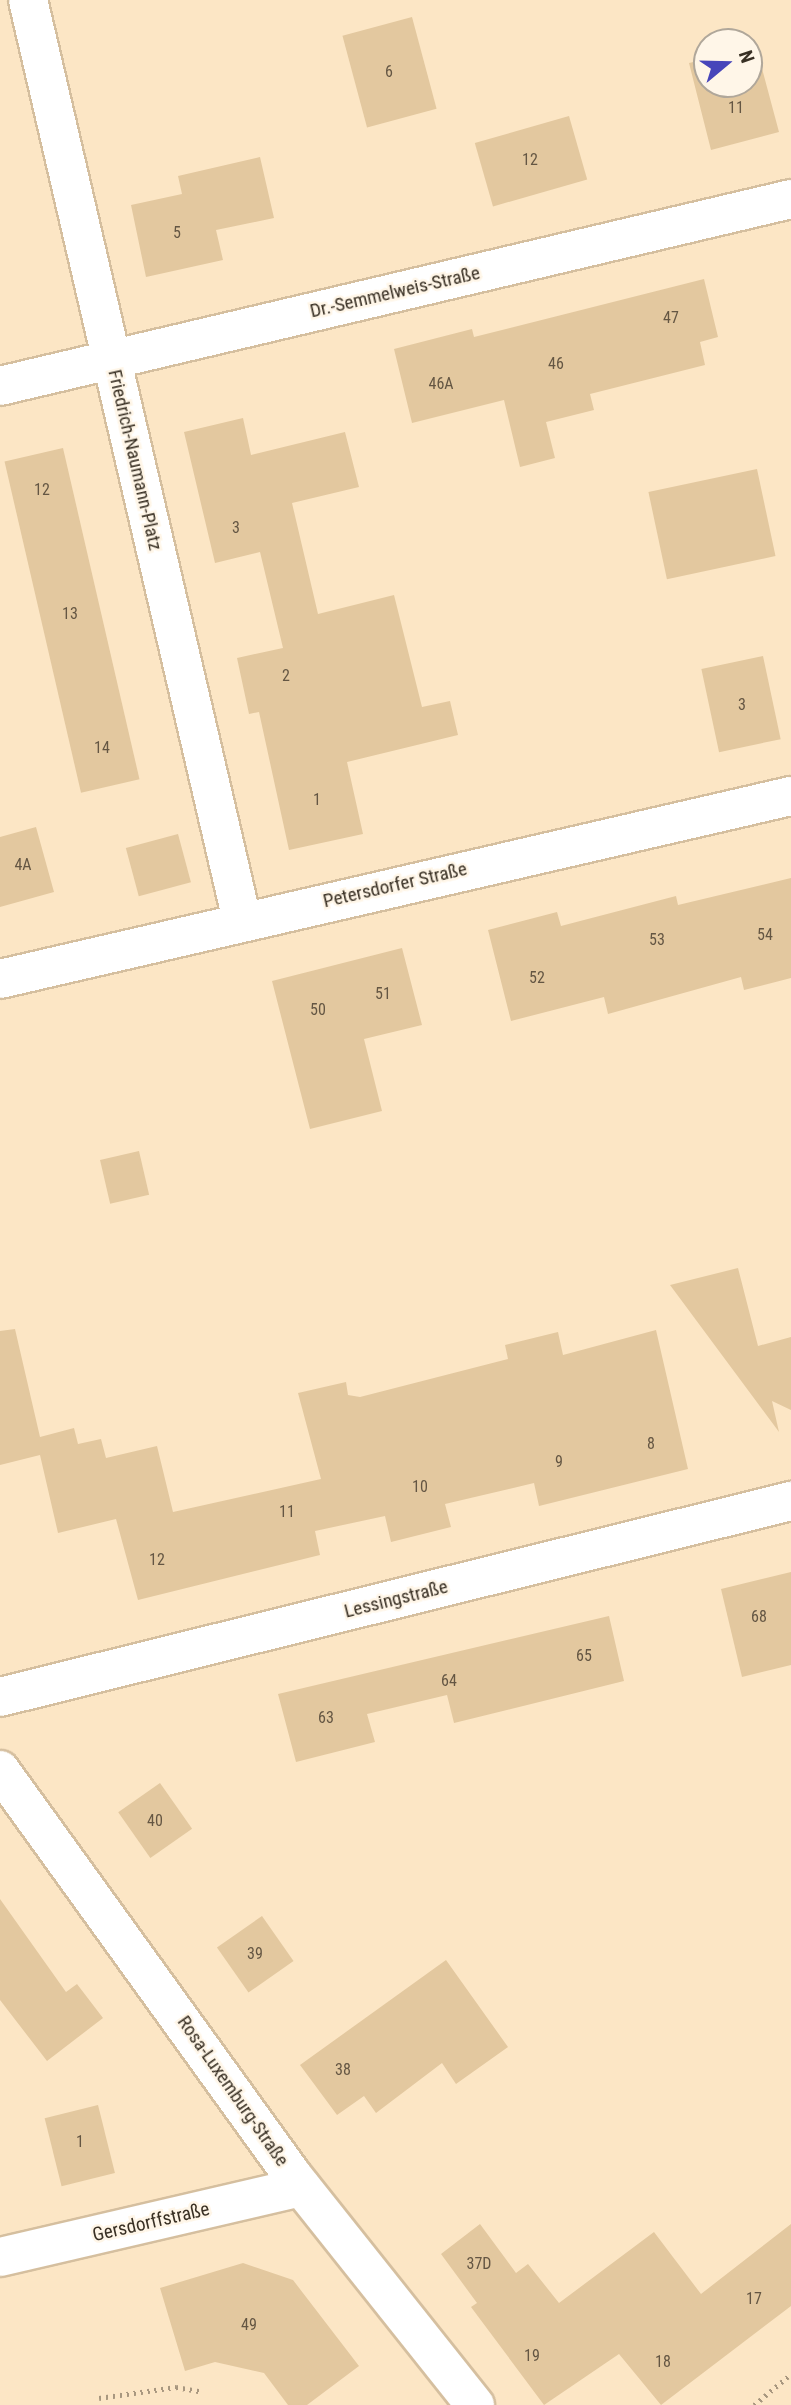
<!DOCTYPE html>
<meta charset="utf-8">
<style>
body{margin:0}
#map{position:relative;width:791px;height:2405px;overflow:hidden;background:#fce6c5;font-family:"Roboto Condensed",sans-serif}
div>[style]{position:absolute}
.building>*{inset:0;background:#e3c89f;transform-origin:0 0}
.path>*{height:4.5px;margin-top:-2.25px;transform-origin:0;background:repeating-linear-gradient(90deg,#a8977f 0 2px,transparent 0 7px)}
.roads{filter:drop-shadow(2px 0 #d5bf9f) drop-shadow(-2px 0 #d5bf9f) drop-shadow(0 2px #d5bf9f) drop-shadow(0 -2px #d5bf9f)}
.minor>*{height:38px;margin:-19px;padding:0 19px;transform-origin:19px;border-radius:19px;background:#fff}
span{translate:-50% -50%;white-space:nowrap;text-align:center;line-height:1.15;-webkit-text-stroke:5px #fff6e8;paint-order:stroke}
.number-label{font-size:16px;color:#645643}
.number-label span{-webkit-text-stroke-width:0}
.street-label{font-size:19px;color:#393024}
.north{position:absolute;left:693px;top:28px;width:70px;height:70px;box-sizing:border-box;background:#fff6e8;border:2px solid #b0a79a;border-radius:50%;rotate:71deg;font-size:19px;font-weight:700;line-height:28px;text-align:center;color:#393024}
.north::after{content:'';display:block;margin:auto;width:24px;height:32px;background:#4745ba;clip-path:polygon(50% 0,100% 100%,50% 72%,0 100%)}
</style>
<div id="map">
<div class="building">
<i style="left:412px;top:17px;width:95px;height:72px;rotate:75deg"></i>
<i style="clip-path:polygon(756px 46px,779px 132px,711px 150px,689px 63px,707px 59px,707px 84px,749px 84px,749px 48px)"></i>
<i style="left:569px;top:116px;width:66px;height:98px;rotate:74deg"></i>
<i style="clip-path:polygon(260px 157px,274px 218px,216px 230px,223px 260px,146px 277px,131px 205px,182px 194px,178px 176px)"></i>
<i style="clip-path:polygon(704px 279px,718px 337px,700px 342px,705px 365px,590px 394px,594px 410px,546px 422px,555px 458px,520px 467px,504px 400px,412px 423px,394px 349px,472px 329px,474px 337px)"></i>
<i style="clip-path:polygon(243px 418px,251px 455px,345px 432px,359px 487px,292px 503px,318px 614px,394px 595px,422px 707px,450px 701px,458px 735px,347px 762px,363px 834px,289px 850px,259px 712px,249px 714px,237px 658px,283px 648px,260px 552px,215px 563px,184px 432px)"></i>
<i style="left:63px;top:448px;width:340px;height:60px;rotate:77deg"></i>
<i style="left:757px;top:469px;width:89px;height:111px;rotate:78deg"></i>
<i style="left:763px;top:656px;width:85px;height:63px;rotate:78deg"></i>
<i style="clip-path:polygon(36px 827px,54px 892px,0 907px,0 837px)"></i>
<i style="left:178px;top:834px;width:50px;height:54px;rotate:75deg"></i>
<i style="clip-path:polygon(791px 878px,791px 978px,744px 990px,741px 977px,608px 1014px,604px 997px,511px 1021px,488px 930px,557px 912px,561px 926px,676px 896px,678px 905px)"></i>
<i style="clip-path:polygon(402px 948px,422px 1025px,364px 1039px,382px 1111px,310px 1129px,272px 981px)"></i>
<i style="left:139px;top:1151px;width:45px;height:40px;rotate:77deg"></i>
<i style="clip-path:polygon(738px 1268px,758px 1346px,791px 1337px,791px 1410px,772px 1401px,779px 1432px,670px 1285px)"></i>
<i style="clip-path:polygon(15px 1329px,40px 1437px,74px 1428px,78px 1444px,101px 1439px,106px 1458px,157px 1446px,173px 1512px,321px 1479px,298px 1393px,346px 1382px,348px 1395px,360px 1397px,508px 1359px,505px 1345px,558px 1332px,563px 1355px,656px 1330px,688px 1469px,539px 1506px,534px 1483px,445px 1504px,451px 1527px,391px 1542px,385px 1516px,315px 1531px,320px 1555px,138px 1600px,116px 1519px,58px 1533px,40px 1455px,0 1465px,0 1331px)"></i>
<i style="clip-path:polygon(791px 1572px,791px 1665px,742px 1677px,721px 1589px)"></i>
<i style="clip-path:polygon(609px 1616px,624px 1681px,454px 1723px,447px 1695px,367px 1714px,375px 1742px,296px 1762px,278px 1694px)"></i>
<i style="left:160px;top:1783px;width:56px;height:51px;rotate:55deg"></i>
<i style="clip-path:polygon(0 1899px,66px 1992px,77px 1984px,103px 2018px,47px 2061px,0 2000px)"></i>
<i style="left:262px;top:1916px;width:55px;height:55px;rotate:55deg"></i>
<i style="clip-path:polygon(446px 1960px,508px 2047px,456px 2084px,442px 2063px,376px 2113px,364px 2096px,337px 2115px,300px 2065px)"></i>
<i style="left:98px;top:2105px;width:70px;height:55px;rotate:76deg"></i>
<i style="clip-path:polygon(480px 2224px,516px 2273px,528px 2264px,559px 2303px,654px 2232px,701px 2294px,791px 2224px,791px 2306px,661px 2405px,619px 2354px,544px 2405px,471px 2307px,477px 2303px,441px 2254px)"></i>
<i style="clip-path:polygon(243px 2263px,293px 2280px,359px 2366px,307px 2405px,288px 2405px,264px 2373px,215px 2362px,185px 2371px,160px 2288px)"></i>
</div>
<div class="path">
<i style="left:99px;top:2398px;width:78px;rotate:-8.1deg"></i>
<i style="left:176px;top:2387px;width:27px;rotate:10deg"></i>
<i style="left:754px;top:2405px;width:48px;rotate:-40deg"></i>
</div>
<div class="roads">
<div class="minor">
<i style="left:28px;top:0;width:945px;rotate:76.91deg"></i>
<i style="left:0;top:386px;width:813px;rotate:-13.3deg"></i>
<i style="left:0;top:979px;width:812px;rotate:-13.03deg"></i>
<i style="left:0;top:1697px;width:815px;rotate:-13.92deg"></i>
<i style="left:0;top:1770px;width:499px;rotate:54.2deg"></i>
<i style="left:292px;top:2175px;width:294px;rotate:51.5deg"></i>
<i style="left:0;top:2257px;width:309px;rotate:-13.1deg"></i>
</div>
</div>
<div class="number-label">
<span style="left:389px;top:72px">6</span>
<span style="left:736px;top:108px">11</span>
<span style="left:530px;top:160px">12</span>
<span style="left:177px;top:233px">5</span>
<span style="left:671px;top:318px">47</span>
<span style="left:556px;top:364px">46</span>
<span style="left:441px;top:384px">46A</span>
<span style="left:42px;top:490px">12</span>
<span style="left:236px;top:528px">3</span>
<span style="left:70px;top:614px">13</span>
<span style="left:286px;top:676px">2</span>
<span style="left:742px;top:705px">3</span>
<span style="left:102px;top:748px">14</span>
<span style="left:317px;top:800px">1</span>
<span style="left:23px;top:865px">4A</span>
<span style="left:765px;top:935px">54</span>
<span style="left:657px;top:940px">53</span>
<span style="left:537px;top:978px">52</span>
<span style="left:383px;top:994px">51</span>
<span style="left:318px;top:1010px">50</span>
<span style="left:651px;top:1444px">8</span>
<span style="left:559px;top:1462px">9</span>
<span style="left:420px;top:1487px">10</span>
<span style="left:287px;top:1512px">11</span>
<span style="left:157px;top:1560px">12</span>
<span style="left:759px;top:1617px">68</span>
<span style="left:584px;top:1656px">65</span>
<span style="left:449px;top:1681px">64</span>
<span style="left:326px;top:1718px">63</span>
<span style="left:155px;top:1821px">40</span>
<span style="left:255px;top:1954px">39</span>
<span style="left:343px;top:2070px">38</span>
<span style="left:80px;top:2142px">1</span>
<span style="left:479px;top:2264px">37D</span>
<span style="left:754px;top:2299px">17</span>
<span style="left:249px;top:2325px">49</span>
<span style="left:532px;top:2356px">19</span>
<span style="left:663px;top:2362px">18</span>
</div>
<div class="street-label">
<span style="left:395px;top:292px;rotate:-13deg">Dr.-Semmelweis-Straße</span>
<span style="left:135px;top:460px;rotate:77deg">Friedrich-Naumann-Platz</span>
<span style="left:395px;top:885px;rotate:-13deg">Petersdorfer Straße</span>
<span style="left:396px;top:1599px;rotate:-14deg">Lessingstraße</span>
<span style="left:233px;top:2091px;rotate:55deg">Rosa-Luxemburg-Straße</span>
<span style="left:151px;top:2222px;rotate:-13deg">Gersdorffstraße</span>
</div>
<div class="north">N</div>
</div>
